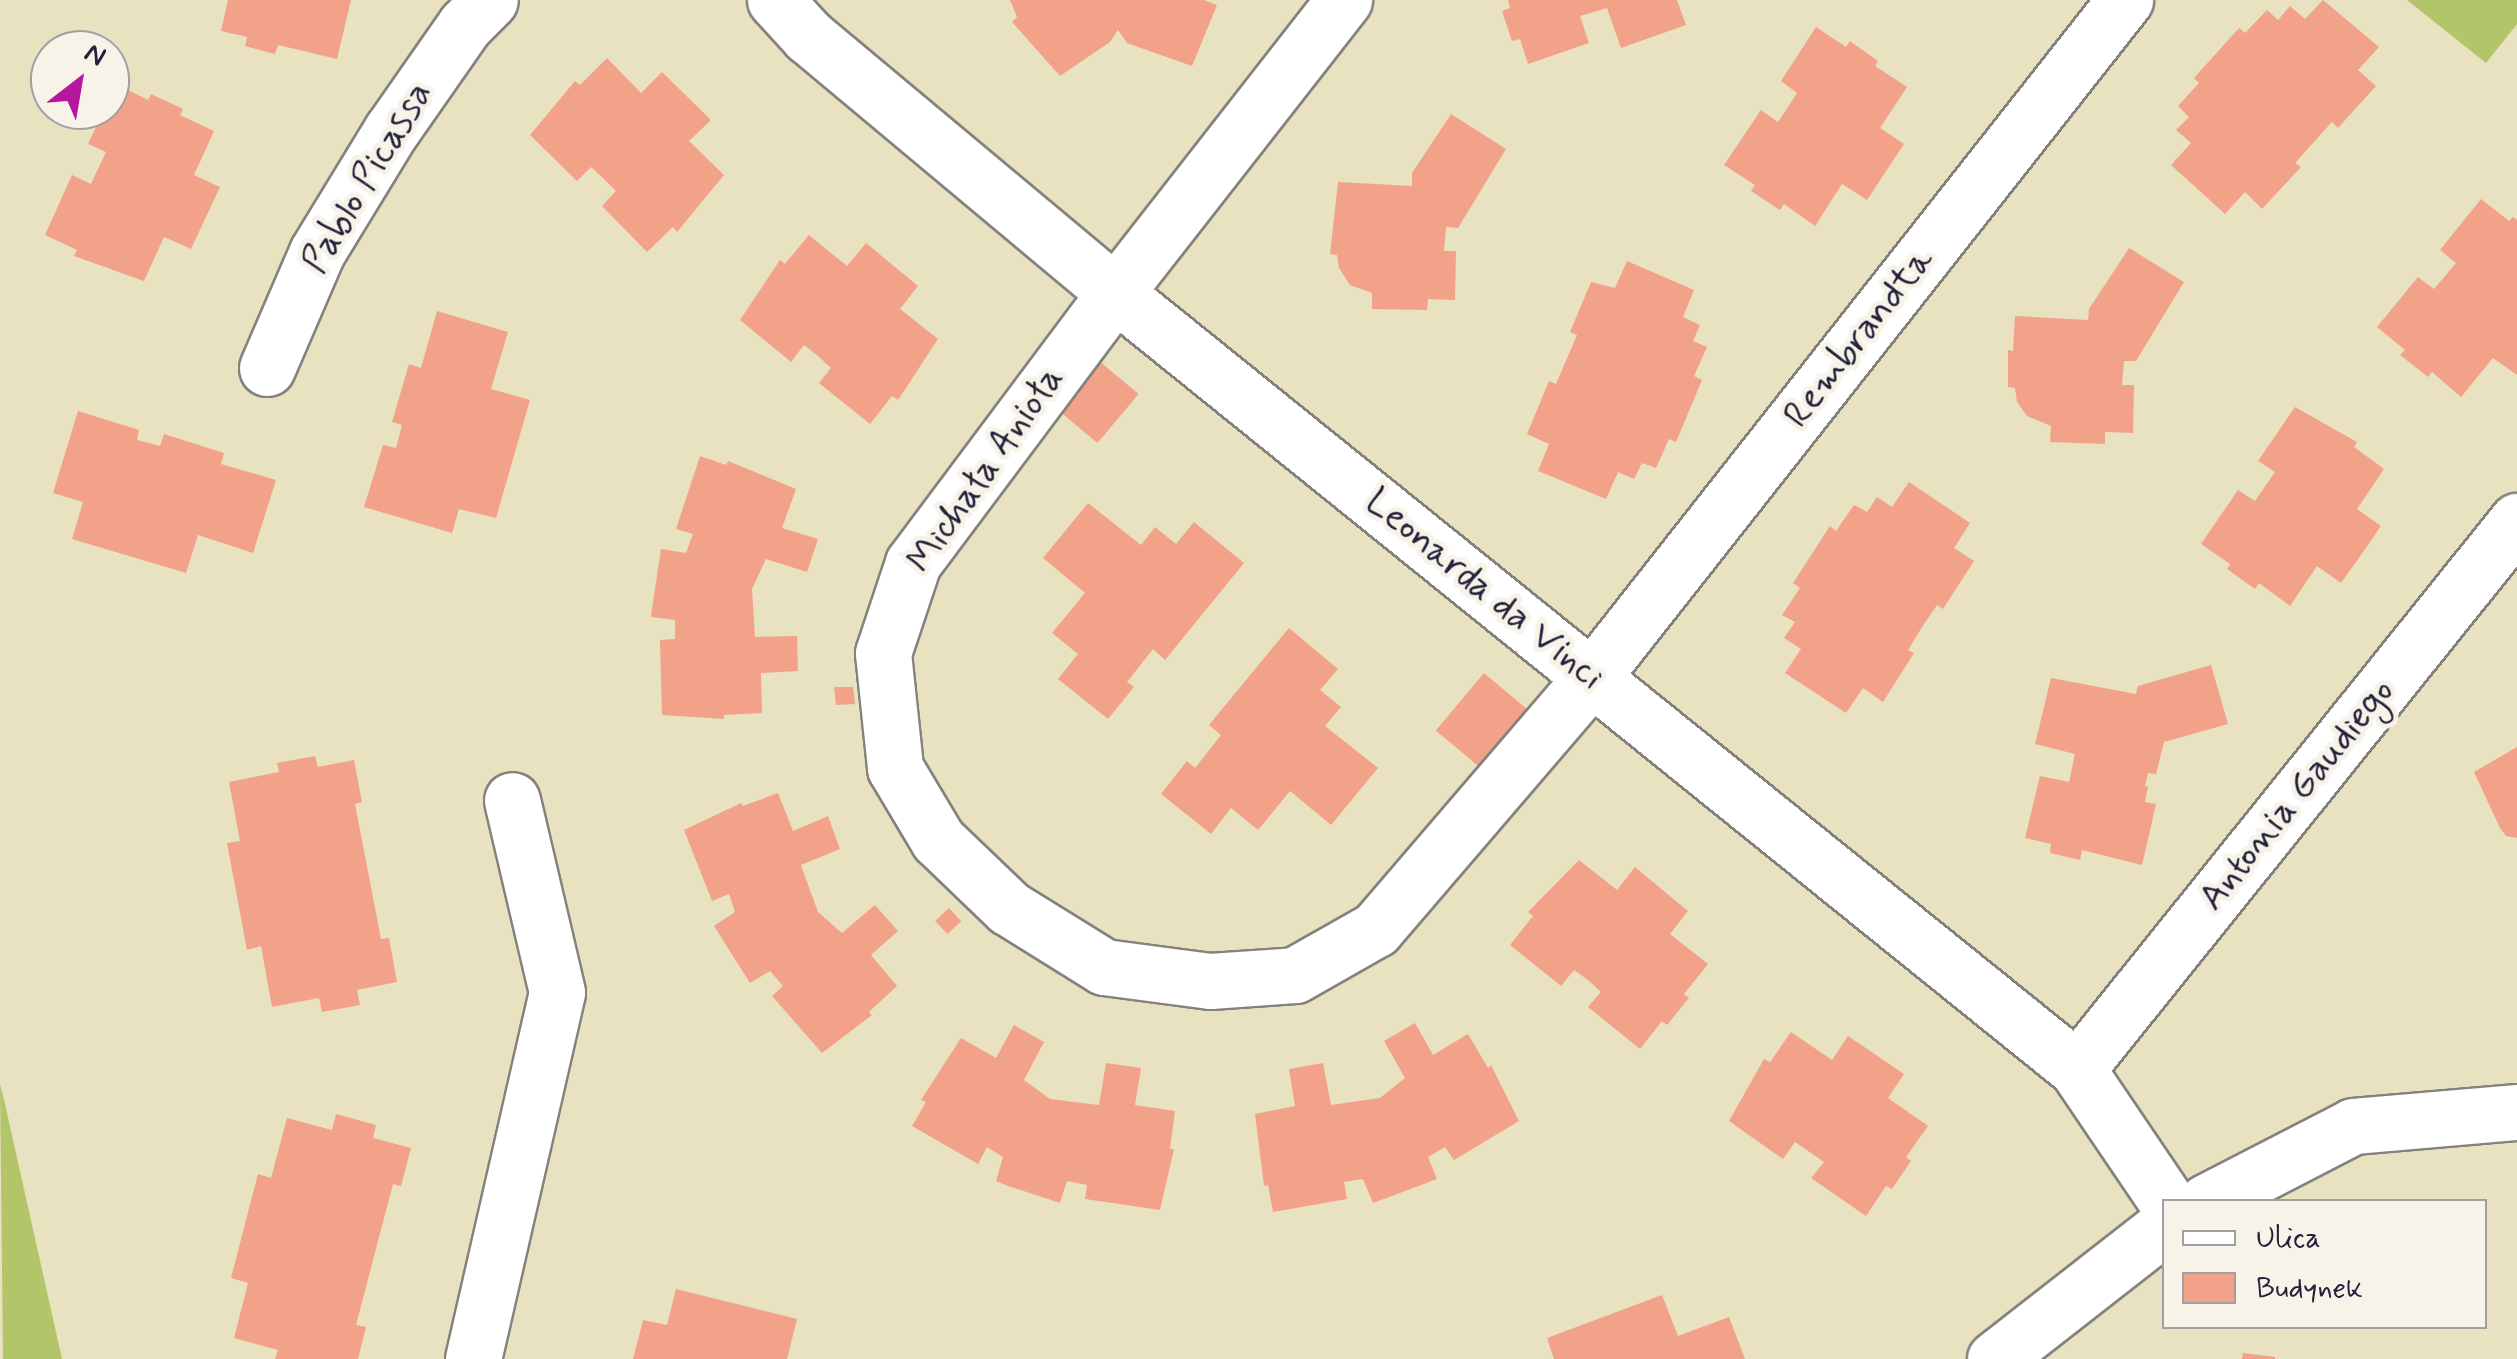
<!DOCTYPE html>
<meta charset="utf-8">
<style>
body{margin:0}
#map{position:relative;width:2517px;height:1359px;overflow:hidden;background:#e8e2c0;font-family:Mynerve,sans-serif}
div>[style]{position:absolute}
.green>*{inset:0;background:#b3c569}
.building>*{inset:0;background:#f1a289;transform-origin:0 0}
.roads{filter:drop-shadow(2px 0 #85827e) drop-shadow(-2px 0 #85827e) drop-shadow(0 2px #85827e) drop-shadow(0 -2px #85827e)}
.street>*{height:55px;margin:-27.5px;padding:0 27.5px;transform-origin:27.5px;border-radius:27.5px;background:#fff}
span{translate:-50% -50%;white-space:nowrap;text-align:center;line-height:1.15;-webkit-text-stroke:10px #f7f3e8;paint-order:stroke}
.street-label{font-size:38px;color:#22223b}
.legend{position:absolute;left:2162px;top:1199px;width:325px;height:130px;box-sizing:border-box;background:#f7f3e8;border:2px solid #a29fa3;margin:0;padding:12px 18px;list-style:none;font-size:30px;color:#22223b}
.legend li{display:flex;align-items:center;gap:20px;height:50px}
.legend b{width:50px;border:2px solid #a29fa3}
.north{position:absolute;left:30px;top:30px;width:100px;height:100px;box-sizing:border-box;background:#f7f3e8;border:2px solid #a29fa3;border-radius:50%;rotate:31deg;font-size:28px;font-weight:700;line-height:40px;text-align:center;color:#22223b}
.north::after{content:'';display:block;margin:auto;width:35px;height:45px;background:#b5179e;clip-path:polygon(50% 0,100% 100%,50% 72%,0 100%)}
</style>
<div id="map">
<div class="green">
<i style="clip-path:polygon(2407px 0,2517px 0,2517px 24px,2486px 63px)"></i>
<i style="clip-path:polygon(0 1084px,5px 1104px,62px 1359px,3px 1359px)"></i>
</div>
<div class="building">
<i style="clip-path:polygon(228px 0,351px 0,337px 59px,278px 45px,275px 54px,245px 46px,247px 37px,221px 31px)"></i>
<i style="clip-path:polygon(1010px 0,1204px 0,1217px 5px,1192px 66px,1127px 43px,1118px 30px,1110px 42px,1060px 76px,1012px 22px,1017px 17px)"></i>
<i style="clip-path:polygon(1508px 0,1677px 0,1686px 25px,1621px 48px,1607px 8px,1580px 16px,1589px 43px,1528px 64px,1520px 39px,1512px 41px,1502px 11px,1510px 8px)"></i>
<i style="clip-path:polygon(2323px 0,2379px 47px,2358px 70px,2376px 86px,2338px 128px,2332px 122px,2295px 163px,2301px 167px,2262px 209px,2245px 192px,2225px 214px,2171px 165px,2191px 143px,2176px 130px,2189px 117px,2178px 106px,2199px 83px,2194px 78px,2239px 28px,2245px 33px,2267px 10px,2278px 20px,2290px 6px,2305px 19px)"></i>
<i style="clip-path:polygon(1816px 27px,1846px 47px,1850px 41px,1878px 61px,1875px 66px,1907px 87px,1880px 128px,1904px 144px,1867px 200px,1842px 184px,1815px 226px,1784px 204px,1780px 210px,1751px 191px,1755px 185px,1724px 165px,1761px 110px,1778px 122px,1788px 107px,1797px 93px,1781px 81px)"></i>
<i style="clip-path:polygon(607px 58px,641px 93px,662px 72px,711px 120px,689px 141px,724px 175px,677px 232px,673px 227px,647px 252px,602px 206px,616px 191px,604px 179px,591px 167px,577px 181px,530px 135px,575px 81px,580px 85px)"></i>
<i style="clip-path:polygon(116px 84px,148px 100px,151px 94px,183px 109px,180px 115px,214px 131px,194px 175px,220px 187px,205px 219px,191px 249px,164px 237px,144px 281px,74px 256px,77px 250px,45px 235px,72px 175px,91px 184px,106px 152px,88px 144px,104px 110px,110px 110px)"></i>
<i style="clip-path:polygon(1451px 114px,1506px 149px,1458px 228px,1446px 227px,1444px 251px,1456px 251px,1455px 300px,1428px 299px,1427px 310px,1372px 309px,1372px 293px,1350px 285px,1339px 268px,1337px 255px,1330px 254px,1338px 182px,1412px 186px,1412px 173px)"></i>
<i style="clip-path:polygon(2481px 199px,2509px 221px,2513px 217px,2517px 220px,2517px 375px,2493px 358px,2461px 397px,2432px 372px,2428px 377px,2400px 355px,2405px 350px,2377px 327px,2418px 277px,2434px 289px,2456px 263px,2440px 250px)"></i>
<i style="clip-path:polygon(809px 235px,847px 266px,866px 243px,918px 286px,900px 309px,938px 339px,898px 400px,892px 396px,870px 424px,819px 383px,831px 368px,818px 356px,804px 345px,791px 362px,740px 320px,780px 260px,785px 264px)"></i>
<i style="clip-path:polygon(2129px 248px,2184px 282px,2136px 361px,2124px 361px,2122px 385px,2134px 385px,2133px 433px,2105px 432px,2105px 444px,2050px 442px,2051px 426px,2027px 416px,2017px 402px,2015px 388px,2008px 387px,2008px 350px,2013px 351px,2015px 316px,2088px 320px,2089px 309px)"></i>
<i style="clip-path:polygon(1627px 261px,1694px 290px,1683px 317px,1700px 325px,1693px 341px,1707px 347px,1694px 376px,1702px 380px,1676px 442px,1669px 439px,1656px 468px,1642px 463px,1634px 479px,1618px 472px,1606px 499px,1538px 471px,1549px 444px,1527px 434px,1549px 381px,1556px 384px,1577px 335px,1570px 332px,1591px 282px,1615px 288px)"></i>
<i style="clip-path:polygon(437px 311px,508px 332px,491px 389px,530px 400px,496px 518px,459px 509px,452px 533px,364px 507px,383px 445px,396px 448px,402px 425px,392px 422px,409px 364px,421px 368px)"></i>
<i style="left:1098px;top:360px;width:53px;height:64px;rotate:40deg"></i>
<i style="clip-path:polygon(2295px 407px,2357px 442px,2354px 447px,2384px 469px,2357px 509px,2381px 526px,2361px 555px,2341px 583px,2317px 566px,2290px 606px,2259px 583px,2255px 589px,2227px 569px,2230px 564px,2201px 544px,2238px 490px,2255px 501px,2275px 472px,2258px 461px)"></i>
<i style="clip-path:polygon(78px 411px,139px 430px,137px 440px,160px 446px,164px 434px,224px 453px,221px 464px,276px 480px,253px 553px,198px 535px,186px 573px,72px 539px,83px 502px,53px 493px)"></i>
<i style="clip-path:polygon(700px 456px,726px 465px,728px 461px,796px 489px,782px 528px,818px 539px,807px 572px,766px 559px,752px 589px,755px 637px,797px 636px,798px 671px,761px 673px,762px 713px,724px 715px,724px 719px,662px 715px,660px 640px,675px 639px,675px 620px,651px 617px,653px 602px,661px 549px,686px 553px,693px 534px,676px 529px)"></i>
<i style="clip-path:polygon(1909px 482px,1970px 523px,1954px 548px,1974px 561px,1943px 609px,1937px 605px,1922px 627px,1908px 650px,1914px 653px,1883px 702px,1863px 688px,1846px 713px,1785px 673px,1801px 649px,1784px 638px,1795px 622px,1782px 615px,1800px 588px,1793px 583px,1830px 526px,1836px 531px,1854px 505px,1867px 512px,1877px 497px,1892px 507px)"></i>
<i style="clip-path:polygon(1088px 503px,1141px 545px,1155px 527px,1176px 544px,1194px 522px,1244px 563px,1165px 660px,1153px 649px,1127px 682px,1134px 687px,1108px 719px,1058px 679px,1078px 654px,1052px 633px,1085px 593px,1043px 558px)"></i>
<i style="clip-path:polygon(1289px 628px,1338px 669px,1320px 690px,1341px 707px,1325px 726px,1378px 768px,1331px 825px,1290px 791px,1258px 830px,1231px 808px,1211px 834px,1161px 794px,1187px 761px,1195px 768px,1221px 735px,1209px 725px)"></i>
<i style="clip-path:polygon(2211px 665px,2228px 724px,2164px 742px,2156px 774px,2148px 773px,2145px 786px,2148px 787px,2145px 802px,2156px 804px,2142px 865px,2082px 850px,2080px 860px,2050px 853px,2051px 844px,2025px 838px,2040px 776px,2069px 782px,2075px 754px,2035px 744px,2051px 678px,2136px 694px,2138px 686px)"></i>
<i style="left:1484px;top:673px;width:56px;height:75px;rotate:40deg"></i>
<i style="clip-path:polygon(834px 687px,853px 687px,855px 704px,836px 705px)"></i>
<i style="clip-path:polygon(2517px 747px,2517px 838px,2506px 836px,2500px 828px,2474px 772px)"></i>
<i style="clip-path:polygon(315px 756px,318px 767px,354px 760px,362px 802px,355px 804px,381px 939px,389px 938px,397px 982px,357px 990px,360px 1005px,322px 1012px,319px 998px,272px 1007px,261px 946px,247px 950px,227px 843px,240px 841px,229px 782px,279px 772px,277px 763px)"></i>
<i style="clip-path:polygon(778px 793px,793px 831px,828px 816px,840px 849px,801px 865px,818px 912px,842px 933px,875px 905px,898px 931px,871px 955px,897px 986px,869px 1012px,872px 1015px,822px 1053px,772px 996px,783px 986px,770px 971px,750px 983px,714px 926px,735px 912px,729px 894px,712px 901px,684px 830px,741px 803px,743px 806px)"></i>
<i style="clip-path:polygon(1579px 860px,1617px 890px,1635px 867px,1688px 911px,1670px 934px,1708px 964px,1684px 994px,1689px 998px,1667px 1025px,1662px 1021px,1640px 1049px,1588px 1007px,1601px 992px,1588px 980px,1574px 970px,1561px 986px,1510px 945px,1533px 916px,1528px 912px)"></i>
<i style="left:949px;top:908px;width:18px;height:19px;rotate:47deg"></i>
<i style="clip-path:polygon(1415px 1023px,1433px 1055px,1468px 1034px,1488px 1068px,1491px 1065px,1519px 1121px,1454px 1160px,1445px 1147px,1428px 1157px,1437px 1179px,1424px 1184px,1373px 1203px,1363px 1179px,1344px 1182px,1347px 1199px,1273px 1212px,1268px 1185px,1264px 1186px,1255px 1114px,1295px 1106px,1289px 1069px,1323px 1063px,1331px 1105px,1380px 1098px,1405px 1078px,1384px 1041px)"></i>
<i style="clip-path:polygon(1014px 1025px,1044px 1042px,1024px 1080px,1050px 1099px,1099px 1105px,1106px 1063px,1141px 1068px,1135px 1105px,1175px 1111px,1170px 1149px,1174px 1149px,1160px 1210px,1085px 1199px,1087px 1185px,1067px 1181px,1060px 1203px,1008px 1186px,996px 1181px,1003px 1157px,987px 1147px,978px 1164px,912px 1126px,926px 1102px,921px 1100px,961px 1038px,996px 1058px)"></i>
<i style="clip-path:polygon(1791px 1032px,1832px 1060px,1848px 1036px,1904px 1074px,1888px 1098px,1928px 1126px,1906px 1157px,1911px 1161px,1892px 1189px,1886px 1186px,1866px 1216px,1811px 1178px,1824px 1162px,1795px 1142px,1783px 1159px,1729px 1121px,1764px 1059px,1770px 1062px)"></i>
<i style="clip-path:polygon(336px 1114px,376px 1125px,373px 1138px,411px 1148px,401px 1186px,393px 1184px,356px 1325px,366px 1327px,358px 1359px,275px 1359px,278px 1350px,234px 1338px,248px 1283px,231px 1278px,258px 1174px,271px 1178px,287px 1118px,332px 1130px)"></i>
<i style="clip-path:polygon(676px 1289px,797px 1319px,787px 1359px,633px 1359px,643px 1320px,667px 1325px)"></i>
<i style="clip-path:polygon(1662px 1295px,1678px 1336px,1729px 1317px,1745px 1359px,1554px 1359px,1547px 1338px)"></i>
<i style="clip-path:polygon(2243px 1353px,2275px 1357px,2275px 1359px,2242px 1359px)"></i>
</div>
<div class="roads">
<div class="street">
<i style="left:775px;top:0;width:49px;rotate:47.5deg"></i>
<i style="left:808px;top:36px;width:400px;rotate:39.9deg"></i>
<i style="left:1115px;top:293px;width:1236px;rotate:38.89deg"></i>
<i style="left:2077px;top:1069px;width:161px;rotate:55.9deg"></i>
<i style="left:1344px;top:0;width:372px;rotate:128deg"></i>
<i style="left:1115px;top:293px;width:337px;rotate:126.8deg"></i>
<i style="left:913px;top:563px;width:95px;rotate:108.4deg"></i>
<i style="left:883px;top:653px;width:116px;rotate:84deg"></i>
<i style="left:895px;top:768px;width:84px;rotate:59.2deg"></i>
<i style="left:938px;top:840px;width:98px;rotate:43.8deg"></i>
<i style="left:1009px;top:908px;width:112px;rotate:31.8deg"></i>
<i style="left:1104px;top:967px;width:107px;rotate:7.5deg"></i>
<i style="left:1210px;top:981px;width:85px;rotate:-4deg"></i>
<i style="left:1295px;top:975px;width:93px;rotate:-29.6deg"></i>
<i style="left:1376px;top:929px;width:332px;rotate:-49.4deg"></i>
<i style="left:1592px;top:677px;width:862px;rotate:-51.79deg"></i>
<i style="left:267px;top:368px;width:126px;rotate:-66.7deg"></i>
<i style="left:317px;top:252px;width:142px;rotate:-58.6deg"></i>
<i style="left:391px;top:131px;width:129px;rotate:-55.1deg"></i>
<i style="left:465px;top:25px;width:35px;rotate:-45deg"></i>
<i style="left:2077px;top:1069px;width:703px;rotate:-51.24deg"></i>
<i style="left:2206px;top:1202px;width:165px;rotate:-27.3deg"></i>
<i style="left:2353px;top:1126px;width:165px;rotate:-4.9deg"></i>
<i style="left:473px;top:1359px;width:376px;rotate:-77.1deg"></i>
<i style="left:557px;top:992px;width:197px;rotate:-103.2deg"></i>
<i style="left:1995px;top:1359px;width:214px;rotate:-38deg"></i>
</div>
</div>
<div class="street-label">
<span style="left:368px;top:178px;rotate:-59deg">Pablo Picassa</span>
<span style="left:1859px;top:338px;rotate:-52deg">Rembrandta</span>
<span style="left:986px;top:470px;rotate:-55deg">Michała Anioła</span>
<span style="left:1484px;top:590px;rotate:39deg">Leonarda da Vinci</span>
<span style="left:2297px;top:795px;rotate:-51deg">Antonia Gaudiego</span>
</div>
<ul class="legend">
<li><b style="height:12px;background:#fff"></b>Ulica</li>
<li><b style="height:28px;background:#f1a289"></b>Budynek</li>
</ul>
<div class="north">N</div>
</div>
